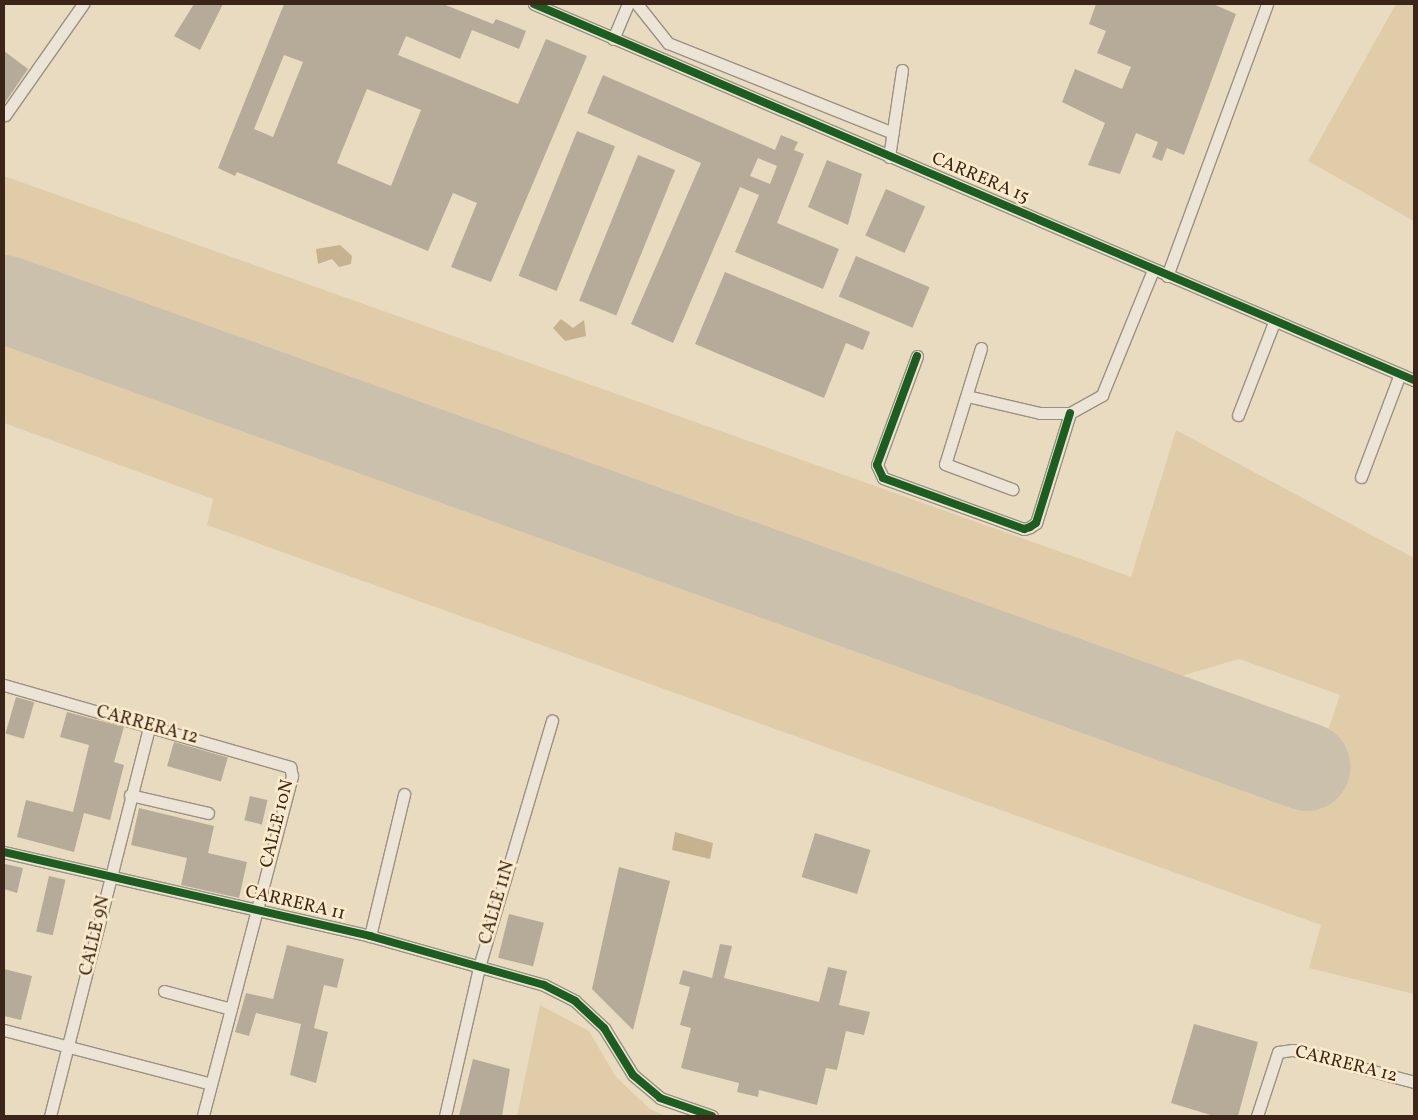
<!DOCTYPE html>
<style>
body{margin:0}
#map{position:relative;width:1418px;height:1120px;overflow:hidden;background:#e9dbc0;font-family:Vollkorn,serif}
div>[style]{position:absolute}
.green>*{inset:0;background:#e1cca9}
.water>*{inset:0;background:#c7b290}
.runway>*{height:88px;margin:-44px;padding:0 44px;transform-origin:44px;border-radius:44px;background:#cac0ac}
.building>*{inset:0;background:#b6ab99;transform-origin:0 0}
.roads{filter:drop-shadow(1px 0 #9b9181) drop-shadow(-1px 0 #9b9181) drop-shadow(0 1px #9b9181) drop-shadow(0 -1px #9b9181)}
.minor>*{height:11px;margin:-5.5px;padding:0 5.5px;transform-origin:5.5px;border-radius:5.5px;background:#ece4d7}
.cycleway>*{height:8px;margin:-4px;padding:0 4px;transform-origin:4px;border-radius:4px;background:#1b5e20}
span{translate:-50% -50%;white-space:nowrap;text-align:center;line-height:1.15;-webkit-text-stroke:5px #fcebcb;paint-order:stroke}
.street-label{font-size:18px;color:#3b2519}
.frame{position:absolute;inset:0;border:5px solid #3b2519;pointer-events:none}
</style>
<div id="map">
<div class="green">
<i style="clip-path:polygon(1396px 4px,1414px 4px,1414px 221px,1308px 161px)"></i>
<i style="clip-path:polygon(4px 176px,1131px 577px,1176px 430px,1414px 558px,1414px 994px,1309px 968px,1321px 925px,207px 525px,213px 499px,4px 423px,4px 344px,1303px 803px,1340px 695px,1239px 659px,1164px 681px,4px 266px)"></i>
<i style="clip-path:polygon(540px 1005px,589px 1031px,616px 1077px,650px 1109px,666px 1116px,517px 1116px)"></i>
</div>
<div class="water">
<i style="clip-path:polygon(340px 245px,352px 256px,351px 264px,339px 267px,332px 259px,318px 264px,316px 249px)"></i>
<i style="clip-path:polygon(561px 319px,573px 328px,584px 320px,586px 336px,565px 341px,553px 328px)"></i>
<i style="clip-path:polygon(675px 832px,713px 843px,710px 859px,672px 850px)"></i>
</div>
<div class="runway">
<i style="left:4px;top:299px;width:1384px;rotate:19.76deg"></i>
</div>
<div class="building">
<i style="clip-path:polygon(194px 4px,223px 4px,200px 50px,174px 36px)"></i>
<i style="clip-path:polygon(evenodd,284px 4px,443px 4px,493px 24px,496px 19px,526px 31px,519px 49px,472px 30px,460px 59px,406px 36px,398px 55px,518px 104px,546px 39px,587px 56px,491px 282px,451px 267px,477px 203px,453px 193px,428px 251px,237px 172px,235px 176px,218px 168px,284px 4px,284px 55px,303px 62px,273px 137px,254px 129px,284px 55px,284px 4px,367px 89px,421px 110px,391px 186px,337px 163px,367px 89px)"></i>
<i style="clip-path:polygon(1096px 4px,1213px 4px,1236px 14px,1184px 155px,1167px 148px,1162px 161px,1152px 157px,1158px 142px,1136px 133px,1120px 174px,1088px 165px,1105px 123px,1062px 102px,1075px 69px,1122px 89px,1131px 67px,1097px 53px,1106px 31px,1089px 24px)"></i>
<i style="clip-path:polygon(4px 51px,28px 69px,4px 104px)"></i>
<i style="clip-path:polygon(evenodd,603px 75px,775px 150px,781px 135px,798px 142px,794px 150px,804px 154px,777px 223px,839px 249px,823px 289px,735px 252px,759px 195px,740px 187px,673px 343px,631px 324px,701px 163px,587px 113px,603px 75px,758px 158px,777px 166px,770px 184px,750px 176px,758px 158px)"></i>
<i style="left:577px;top:131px;width:41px;height:156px;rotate:22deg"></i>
<i style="left:638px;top:155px;width:40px;height:157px;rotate:22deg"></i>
<i style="clip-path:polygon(827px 160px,862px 174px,848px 225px,808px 207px)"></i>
<i style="left:886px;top:189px;width:43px;height:51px;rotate:24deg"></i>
<i style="left:856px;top:256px;width:80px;height:44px;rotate:23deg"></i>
<i style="clip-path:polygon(725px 272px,870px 332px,863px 350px,846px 343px,824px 398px,695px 344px)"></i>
<i style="left:16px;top:697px;width:19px;height:38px;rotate:16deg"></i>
<i style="clip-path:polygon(67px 712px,124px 727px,114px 762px,124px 765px,110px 820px,84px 813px,74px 852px,17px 837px,26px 800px,73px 812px,89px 745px,60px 737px)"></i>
<i style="left:174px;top:742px;width:56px;height:25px;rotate:16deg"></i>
<i style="left:250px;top:796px;width:18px;height:25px;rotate:13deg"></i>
<i style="clip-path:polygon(139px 808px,214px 826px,208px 853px,247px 862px,239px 898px,181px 885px,187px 858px,131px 845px)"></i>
<i style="left:815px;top:833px;width:58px;height:46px;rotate:17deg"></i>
<i style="clip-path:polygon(5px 864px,23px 868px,17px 893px,4px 889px)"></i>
<i style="clip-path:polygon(619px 867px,670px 881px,633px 1030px,592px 989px)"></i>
<i style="left:49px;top:876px;width:17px;height:57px;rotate:13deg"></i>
<i style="left:509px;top:914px;width:36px;height:45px;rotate:14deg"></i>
<i style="clip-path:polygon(720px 944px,732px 946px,724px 978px,819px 1002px,828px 967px,847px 971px,839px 1005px,870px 1012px,864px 1035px,846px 1031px,837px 1070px,826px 1068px,817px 1105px,759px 1090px,758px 1097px,737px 1092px,739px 1083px,681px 1068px,691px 1028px,680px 1025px,690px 987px,679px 984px,683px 970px,712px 978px)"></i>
<i style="clip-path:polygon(287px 945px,344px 959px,337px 988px,324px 985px,314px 1028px,328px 1032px,316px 1083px,290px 1075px,301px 1024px,256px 1013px,249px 1036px,235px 1032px,246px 993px,273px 999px)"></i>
<i style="clip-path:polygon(4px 969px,32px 976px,21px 1020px,4px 1016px)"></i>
<i style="clip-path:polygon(1194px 1024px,1258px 1042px,1238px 1116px,1214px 1116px,1171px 1103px)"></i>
<i style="clip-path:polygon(473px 1059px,510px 1069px,502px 1116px,459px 1116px)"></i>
</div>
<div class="roads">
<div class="minor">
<i style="left:534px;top:4px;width:957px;rotate:23.14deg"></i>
<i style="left:637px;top:4px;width:50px;rotate:51.5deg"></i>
<i style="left:668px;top:43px;width:242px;rotate:21.8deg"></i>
<i style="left:613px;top:39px;width:38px;rotate:-67deg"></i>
<i style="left:5px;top:115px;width:136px;rotate:-54.9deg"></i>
<i style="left:889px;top:157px;width:88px;rotate:-81.5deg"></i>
<i style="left:1167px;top:276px;width:290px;rotate:-69.8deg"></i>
<i style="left:981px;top:348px;width:121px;rotate:107.2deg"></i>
<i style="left:945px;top:464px;width:72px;rotate:20.5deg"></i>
<i style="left:917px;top:356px;width:116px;rotate:110.2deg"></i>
<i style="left:877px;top:465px;width:14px;rotate:65deg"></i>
<i style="left:883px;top:478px;width:150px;rotate:19.9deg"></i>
<i style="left:1024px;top:529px;width:6px;rotate:-18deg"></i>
<i style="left:1030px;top:527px;width:7px;rotate:-34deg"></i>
<i style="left:1036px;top:523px;width:115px;rotate:-72.8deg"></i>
<i style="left:967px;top:396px;width:75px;rotate:13.1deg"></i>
<i style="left:1040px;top:413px;width:30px"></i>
<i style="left:1070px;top:413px;width:37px;rotate:-29deg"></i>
<i style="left:1102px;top:395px;width:135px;rotate:-67.8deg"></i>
<i style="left:1238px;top:415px;width:100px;rotate:-68.8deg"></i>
<i style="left:1361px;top:477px;width:110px;rotate:-69.3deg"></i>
<i style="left:4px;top:685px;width:298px;rotate:16deg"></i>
<i style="left:290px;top:767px;width:9px;rotate:77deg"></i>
<i style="left:292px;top:776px;width:351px;rotate:104.7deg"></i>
<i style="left:130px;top:795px;width:80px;rotate:13deg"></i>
<i style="left:4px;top:852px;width:376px;rotate:12.9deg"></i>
<i style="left:370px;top:936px;width:181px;rotate:15.7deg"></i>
<i style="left:544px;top:985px;width:35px;rotate:27deg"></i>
<i style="left:575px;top:1001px;width:40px;rotate:43deg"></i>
<i style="left:604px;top:1028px;width:55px;rotate:58.3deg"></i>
<i style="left:633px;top:1075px;width:35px;rotate:40deg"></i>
<i style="left:660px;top:1098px;width:55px;rotate:19.1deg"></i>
<i style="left:370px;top:936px;width:146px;rotate:-76.5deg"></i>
<i style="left:164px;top:991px;width:69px;rotate:15deg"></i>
<i style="left:4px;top:1030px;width:214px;rotate:14.6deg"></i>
<i style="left:50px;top:1116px;width:401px;rotate:-75.7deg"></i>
<i style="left:445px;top:1116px;width:153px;rotate:-77.1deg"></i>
<i style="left:479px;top:967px;width:257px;rotate:-73.5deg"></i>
<i style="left:1257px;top:1116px;width:67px;rotate:-71.8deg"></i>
<i style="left:1278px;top:1052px;width:15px;rotate:-8deg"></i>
<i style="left:1293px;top:1050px;width:125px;rotate:14.8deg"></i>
</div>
</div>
<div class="cycleway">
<i style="left:534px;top:4px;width:957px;rotate:23.14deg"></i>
<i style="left:917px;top:356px;width:116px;rotate:110.2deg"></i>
<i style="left:877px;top:465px;width:14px;rotate:65deg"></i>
<i style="left:883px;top:478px;width:150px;rotate:19.9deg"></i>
<i style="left:1024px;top:529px;width:6px;rotate:-18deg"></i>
<i style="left:1030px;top:527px;width:7px;rotate:-34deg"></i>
<i style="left:1036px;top:523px;width:115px;rotate:-72.8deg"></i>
<i style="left:4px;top:852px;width:376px;rotate:12.9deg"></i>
<i style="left:370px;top:936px;width:181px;rotate:15.7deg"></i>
<i style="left:544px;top:985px;width:35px;rotate:27deg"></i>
<i style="left:575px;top:1001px;width:40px;rotate:43deg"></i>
<i style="left:604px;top:1028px;width:55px;rotate:58.3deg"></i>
<i style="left:633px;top:1075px;width:35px;rotate:40deg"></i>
<i style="left:660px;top:1098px;width:55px;rotate:19.1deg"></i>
</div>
<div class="street-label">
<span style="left:980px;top:179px;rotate:23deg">CARRERA 15</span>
<span style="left:147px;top:726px;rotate:15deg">CARRERA 12</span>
<span style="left:278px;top:824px;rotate:-76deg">CALLE 10N</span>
<span style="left:498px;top:903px;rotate:-74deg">CALLE 11N</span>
<span style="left:295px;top:904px;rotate:13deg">CARRERA 11</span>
<span style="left:96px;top:936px;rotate:-77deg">CALLE 9N</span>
<span style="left:1346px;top:1065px;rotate:14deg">CARRERA 12</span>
</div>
<div class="frame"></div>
</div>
